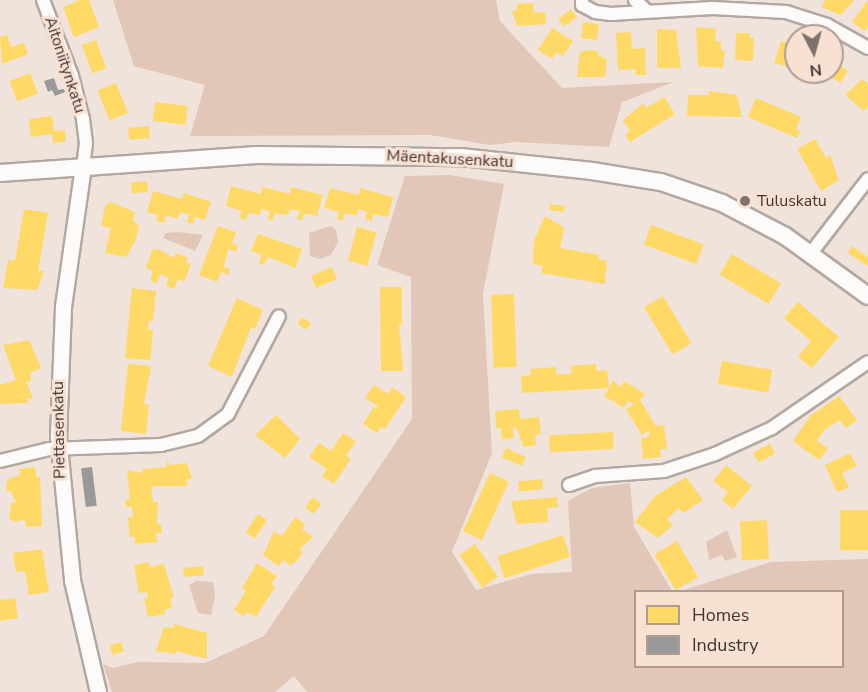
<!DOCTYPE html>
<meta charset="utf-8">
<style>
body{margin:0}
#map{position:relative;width:868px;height:692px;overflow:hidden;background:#f0e3db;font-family:"Nunito Sans",sans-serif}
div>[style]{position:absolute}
.green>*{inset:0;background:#e2c6b7}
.homes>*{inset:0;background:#ffd966;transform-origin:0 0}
.industry>*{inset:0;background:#999;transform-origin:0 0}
.roads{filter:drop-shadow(2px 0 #b1a8a2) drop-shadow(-2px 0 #b1a8a2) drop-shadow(0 2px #b1a8a2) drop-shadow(0 -2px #b1a8a2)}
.minor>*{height:12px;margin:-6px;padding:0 6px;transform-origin:6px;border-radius:6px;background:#fdfbfa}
.tertiary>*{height:15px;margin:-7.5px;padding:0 7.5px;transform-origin:7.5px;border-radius:7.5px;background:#fdfbfa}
.secondary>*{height:16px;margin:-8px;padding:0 8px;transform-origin:8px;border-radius:8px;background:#fdfbfa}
.dots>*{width:16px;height:16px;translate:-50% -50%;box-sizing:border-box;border:3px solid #f8e0d3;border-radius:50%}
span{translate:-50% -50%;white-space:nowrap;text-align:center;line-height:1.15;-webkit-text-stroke:6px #f8e0d3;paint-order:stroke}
.street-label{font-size:16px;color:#3f3530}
.poi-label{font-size:16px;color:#3f3530}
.left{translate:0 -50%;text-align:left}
.legend{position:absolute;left:634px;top:590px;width:210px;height:78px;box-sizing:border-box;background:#f8e0d3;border:2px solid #ae9c92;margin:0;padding:8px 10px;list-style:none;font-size:18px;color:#3f3530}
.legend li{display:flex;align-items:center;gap:12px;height:30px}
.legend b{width:30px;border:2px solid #ae9c92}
.north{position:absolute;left:784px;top:24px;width:60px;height:60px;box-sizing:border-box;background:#f8e0d3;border:2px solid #ae9c92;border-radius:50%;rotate:174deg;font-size:16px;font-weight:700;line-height:24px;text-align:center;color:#3f3530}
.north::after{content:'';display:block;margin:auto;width:21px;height:27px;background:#7d726c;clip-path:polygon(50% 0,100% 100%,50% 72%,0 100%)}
</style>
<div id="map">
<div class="green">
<i style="clip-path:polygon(113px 0,496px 0,500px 21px,562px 88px,674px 82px,622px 102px,609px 147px,516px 142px,490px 145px,430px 135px,190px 136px,205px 85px,134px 66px)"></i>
<i style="clip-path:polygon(450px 175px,504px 184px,483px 294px,492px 453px,452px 552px,476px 590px,531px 574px,572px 572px,568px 501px,592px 488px,630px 483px,634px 527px,672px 591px,636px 592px,636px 666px,842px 666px,842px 592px,681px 591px,771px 562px,868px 559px,868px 692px,307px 692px,294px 676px,275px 692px,112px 692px,103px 664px,113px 668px,138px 662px,205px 663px,264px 636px,412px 419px,411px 277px,377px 265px,405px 176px)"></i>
<i style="clip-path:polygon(331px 226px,336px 230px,338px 242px,331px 255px,320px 259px,310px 256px,309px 233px)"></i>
<i style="clip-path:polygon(178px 232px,203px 235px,195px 251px,163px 238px,166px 233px)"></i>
<i style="clip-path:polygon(727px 530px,737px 557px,725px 561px,722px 555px,709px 560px,706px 542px)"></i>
<i style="clip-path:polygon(197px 581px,213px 582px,215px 596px,211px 615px,198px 613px,189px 585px)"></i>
</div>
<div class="homes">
<i style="clip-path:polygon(80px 0,89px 0,99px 27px,74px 37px,63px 7px)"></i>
<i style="clip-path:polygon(825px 0,854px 0,841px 15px,821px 7px)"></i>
<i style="clip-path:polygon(868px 0,868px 27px,865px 31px,852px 22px)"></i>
<i style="clip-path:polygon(533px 3px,534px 13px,545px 12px,546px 24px,517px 26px,512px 11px,517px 10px,517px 4px)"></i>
<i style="left:571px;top:9px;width:10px;height:16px;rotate:53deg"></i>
<i style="left:583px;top:22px;width:16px;height:16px;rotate:7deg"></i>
<i style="clip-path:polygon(696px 27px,716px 29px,715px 41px,721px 42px,721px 50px,725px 51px,723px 68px,698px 66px)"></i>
<i style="clip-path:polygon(552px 28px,573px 41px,563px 56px,556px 52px,552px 59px,538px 50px)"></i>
<i style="clip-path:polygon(657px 29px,676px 30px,681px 68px,657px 68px)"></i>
<i style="clip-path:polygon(631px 32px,632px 49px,645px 48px,646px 75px,636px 75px,635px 69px,618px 70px,616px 33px)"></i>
<i style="clip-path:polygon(736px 33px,750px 33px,750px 38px,754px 38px,753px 61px,735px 60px)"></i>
<i style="clip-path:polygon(7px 35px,11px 47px,24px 43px,28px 54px,2px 64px,0 37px)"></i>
<i style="left:96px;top:40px;width:30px;height:15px;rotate:70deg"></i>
<i style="clip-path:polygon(781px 41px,796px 45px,796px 69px,774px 63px)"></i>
<i style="clip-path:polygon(589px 50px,598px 51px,598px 55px,607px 59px,605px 77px,577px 77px,580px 52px)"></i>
<i style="clip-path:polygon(832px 59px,848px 71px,840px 83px,824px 72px,832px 72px)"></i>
<i style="left:30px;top:73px;width:22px;height:22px;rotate:69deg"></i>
<i style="clip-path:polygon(862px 79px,868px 84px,868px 107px,864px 111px,845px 95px)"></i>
<i style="left:116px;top:83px;width:32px;height:20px;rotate:68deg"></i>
<i style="clip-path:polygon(709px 91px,737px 95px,742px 117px,687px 116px,688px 95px,709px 95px)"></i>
<i style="clip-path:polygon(664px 97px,675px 114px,630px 142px,625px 135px,630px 131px,623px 120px,644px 103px,646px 108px)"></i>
<i style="clip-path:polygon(756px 98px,801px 117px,796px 129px,800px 131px,797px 138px,748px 117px)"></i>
<i style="left:155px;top:102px;width:33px;height:19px;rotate:7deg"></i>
<i style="clip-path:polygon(52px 116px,54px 131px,65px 130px,66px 141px,53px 143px,52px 134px,31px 137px,29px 119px)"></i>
<i style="left:149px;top:126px;width:12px;height:21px;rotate:85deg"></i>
<i style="clip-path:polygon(815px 139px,826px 158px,830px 155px,839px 180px,821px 191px,797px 149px)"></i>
<i style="left:147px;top:181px;width:11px;height:16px;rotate:85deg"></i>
<i style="clip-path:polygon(231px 186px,261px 194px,262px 187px,290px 194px,291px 187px,323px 195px,317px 216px,305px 213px,302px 220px,297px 219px,300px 211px,290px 209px,288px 215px,275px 213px,273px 220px,268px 219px,270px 211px,261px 209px,260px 215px,248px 213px,246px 220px,239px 218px,242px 211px,226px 206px)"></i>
<i style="clip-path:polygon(330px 188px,359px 195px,360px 188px,393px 197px,388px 217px,373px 214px,372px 221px,365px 219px,367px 212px,359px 209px,357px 216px,345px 213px,342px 221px,337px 219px,339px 212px,324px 208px)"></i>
<i style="clip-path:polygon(153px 191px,182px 199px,184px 193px,211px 202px,205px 220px,195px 217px,193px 224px,187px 222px,189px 215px,180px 212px,178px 219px,166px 215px,164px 223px,156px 221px,158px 215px,147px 212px)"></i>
<i style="clip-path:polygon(110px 202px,135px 212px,133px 220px,139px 226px,136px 240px,126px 257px,105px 253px,111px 228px,101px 226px,105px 206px)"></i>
<i style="left:550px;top:204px;width:15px;height:6px;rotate:8deg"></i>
<i style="clip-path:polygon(24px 209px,48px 213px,38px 271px,44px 271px,37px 290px,3px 288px,8px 260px,15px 261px)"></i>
<i style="clip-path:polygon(545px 216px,564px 228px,560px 248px,599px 255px,598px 259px,607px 261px,605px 284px,541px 273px,543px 266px,533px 264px,534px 240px)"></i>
<i style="left:651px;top:225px;width:56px;height:21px;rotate:20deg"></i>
<i style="clip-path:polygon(218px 226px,236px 232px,232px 243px,238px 246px,236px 252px,229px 249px,223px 267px,230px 269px,228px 275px,221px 272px,217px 282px,199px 275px)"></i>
<i style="left:357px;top:227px;width:20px;height:35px;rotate:15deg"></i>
<i style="clip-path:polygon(258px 234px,302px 249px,295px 268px,268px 257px,264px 265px,259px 263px,262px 255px,251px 251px)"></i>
<i style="clip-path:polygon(852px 246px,868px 257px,868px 266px,848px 253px)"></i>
<i style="clip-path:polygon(159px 249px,174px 258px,176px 253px,188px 258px,186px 263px,191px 264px,184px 282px,178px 279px,174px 289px,166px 286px,169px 278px,160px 274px,157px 283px,150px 280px,153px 271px,146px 268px,152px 250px)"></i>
<i style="left:732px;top:254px;width:57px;height:24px;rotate:31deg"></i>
<i style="left:332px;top:267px;width:13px;height:23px;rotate:67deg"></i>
<i style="clip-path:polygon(380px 287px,402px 287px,402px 324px,399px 325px,403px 371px,381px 371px)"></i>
<i style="clip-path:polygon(132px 288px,156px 291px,153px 321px,149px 321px,148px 330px,153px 330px,150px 360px,125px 358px)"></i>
<i style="left:514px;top:294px;width:73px;height:23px;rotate:88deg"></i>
<i style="left:663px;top:296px;width:55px;height:22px;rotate:59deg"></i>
<i style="clip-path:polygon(237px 298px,263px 310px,255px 329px,251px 327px,232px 377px,208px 366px)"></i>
<i style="clip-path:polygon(798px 302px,839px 337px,812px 368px,798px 357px,811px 341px,784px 318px)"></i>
<i style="left:302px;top:317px;width:11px;height:8px;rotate:34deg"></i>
<i style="clip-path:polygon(29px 340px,41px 368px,30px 373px,31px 381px,26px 381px,33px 398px,27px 399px,28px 403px,0 404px,0 385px,16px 380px,3px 345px)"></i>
<i style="left:722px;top:361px;width:51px;height:23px;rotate:10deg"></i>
<i style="clip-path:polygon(128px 364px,151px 366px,144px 404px,149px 405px,146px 434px,121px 431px)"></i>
<i style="clip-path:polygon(596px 364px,596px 371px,607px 370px,609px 388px,522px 393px,521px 376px,531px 375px,530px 369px,556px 367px,556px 374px,571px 374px,571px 366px)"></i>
<i style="clip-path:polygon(613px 381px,621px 387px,624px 381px,645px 394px,640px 400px,656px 426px,664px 425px,667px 449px,660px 449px,661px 457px,643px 459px,641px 438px,649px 437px,650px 430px,642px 435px,626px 409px,634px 404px,628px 401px,624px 408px,604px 396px)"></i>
<i style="clip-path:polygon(374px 385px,388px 394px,392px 387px,406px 397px,385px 429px,381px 427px,377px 433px,363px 424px,373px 408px,379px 407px,365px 398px)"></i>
<i style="clip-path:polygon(839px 396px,857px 420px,846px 428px,840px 420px,825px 429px,817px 441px,828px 448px,819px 460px,793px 441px,810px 416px)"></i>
<i style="clip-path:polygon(519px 409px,520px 419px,539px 417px,541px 434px,535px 435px,536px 445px,524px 447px,516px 427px,513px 427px,514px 438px,502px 439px,501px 428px,496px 428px,495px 411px)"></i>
<i style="clip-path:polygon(276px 415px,300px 439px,285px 458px,255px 435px)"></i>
<i style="left:613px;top:432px;width:17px;height:64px;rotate:87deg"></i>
<i style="clip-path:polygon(343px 433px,356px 441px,346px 456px,351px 459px,334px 484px,322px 476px,327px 469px,309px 457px,319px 443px,331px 451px)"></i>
<i style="left:770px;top:444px;width:11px;height:19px;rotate:63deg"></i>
<i style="left:506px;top:448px;width:22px;height:10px;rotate:24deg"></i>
<i style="clip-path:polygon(850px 453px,857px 466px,842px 473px,849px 487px,837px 492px,825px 465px)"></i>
<i style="clip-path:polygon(167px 461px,171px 465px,187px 463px,192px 479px,187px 479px,187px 486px,151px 486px,153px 502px,158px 502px,157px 524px,161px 524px,162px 533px,156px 533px,157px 542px,135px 544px,135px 537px,130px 537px,128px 517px,133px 517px,132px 507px,126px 507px,125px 500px,130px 500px,127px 470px,143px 473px,142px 469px,167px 467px)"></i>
<i style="clip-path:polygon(726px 465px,752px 486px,733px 509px,722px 500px,728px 492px,713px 481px)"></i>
<i style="clip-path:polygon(35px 467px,37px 478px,40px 477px,42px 526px,26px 527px,25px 520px,14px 522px,9px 518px,11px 503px,16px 503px,11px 491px,6px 491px,7px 482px,9px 478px,20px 476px,19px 469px)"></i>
<i style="left:490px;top:473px;width:21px;height:64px;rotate:25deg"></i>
<i style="clip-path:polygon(686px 477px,703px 500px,683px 513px,679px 508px,667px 519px,673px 525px,658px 538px,635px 522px,655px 496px)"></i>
<i style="left:542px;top:479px;width:10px;height:24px;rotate:84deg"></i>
<i style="left:313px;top:497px;width:11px;height:13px;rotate:38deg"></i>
<i style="clip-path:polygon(557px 497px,558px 507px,547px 508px,548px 522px,517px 524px,511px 501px)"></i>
<i style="left:868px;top:510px;width:40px;height:28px;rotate:90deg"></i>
<i style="left:258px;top:514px;width:11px;height:22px;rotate:34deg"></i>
<i style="clip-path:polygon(295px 517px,305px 524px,302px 529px,313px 537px,299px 550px,303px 552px,297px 561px,290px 565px,283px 560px,279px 566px,263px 555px,274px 531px,282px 536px)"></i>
<i style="left:767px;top:520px;width:39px;height:27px;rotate:87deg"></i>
<i style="left:563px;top:535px;width:23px;height:69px;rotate:72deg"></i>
<i style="left:677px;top:541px;width:42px;height:26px;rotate:60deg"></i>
<i style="left:475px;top:544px;width:40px;height:19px;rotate:55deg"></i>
<i style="clip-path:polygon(42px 549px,49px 592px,29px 595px,25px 571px,16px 572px,13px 553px)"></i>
<i style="clip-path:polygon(149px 562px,150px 567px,164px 564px,174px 598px,170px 598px,172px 608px,164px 610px,165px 614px,148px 617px,144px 598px,148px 598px,147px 592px,139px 593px,134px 565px)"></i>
<i style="clip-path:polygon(257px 563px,277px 576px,271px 584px,275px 587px,256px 617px,247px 612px,244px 616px,234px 610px,246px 591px,242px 588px)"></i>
<i style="left:203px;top:566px;width:9px;height:20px;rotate:84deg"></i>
<i style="clip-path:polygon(15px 598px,18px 618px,0 621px,0 600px)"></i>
<i style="clip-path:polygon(174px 624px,207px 633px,207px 659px,176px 651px,176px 654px,156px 651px,164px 627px,174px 628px)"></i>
<i style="left:121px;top:642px;width:10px;height:12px;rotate:73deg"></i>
</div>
<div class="industry">
<i style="clip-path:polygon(54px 78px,58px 90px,64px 89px,65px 92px,55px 96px,52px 90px,48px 92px,44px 81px)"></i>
<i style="left:92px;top:467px;width:39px;height:11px;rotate:83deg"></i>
</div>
<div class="roads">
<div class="minor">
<i style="left:43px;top:0;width:81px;rotate:69.1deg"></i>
<i style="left:72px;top:76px;width:44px;rotate:75.7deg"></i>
<i style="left:83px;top:119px;width:24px;rotate:83deg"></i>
<i style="left:86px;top:143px;width:23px;rotate:97deg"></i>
<i style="left:582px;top:0;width:5px;rotate:90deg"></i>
<i style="left:582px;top:5px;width:15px;rotate:28deg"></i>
<i style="left:595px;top:12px;width:16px;rotate:7deg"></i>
<i style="left:611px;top:14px;width:102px;rotate:-3.4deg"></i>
<i style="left:713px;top:8px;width:73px;rotate:3.1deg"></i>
<i style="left:786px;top:12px;width:43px;rotate:17.6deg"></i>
<i style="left:827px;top:25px;width:47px;rotate:29.3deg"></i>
<i style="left:635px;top:0;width:16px;rotate:43deg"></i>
<i style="left:811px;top:253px;width:93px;rotate:-52.4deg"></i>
<i style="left:0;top:461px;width:50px;rotate:-13.8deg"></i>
<i style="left:49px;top:449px;width:112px;rotate:-2deg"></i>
<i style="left:161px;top:445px;width:38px;rotate:-14deg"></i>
<i style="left:198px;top:436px;width:37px;rotate:-36deg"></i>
<i style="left:228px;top:414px;width:110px;rotate:-62.5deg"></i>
<i style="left:569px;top:485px;width:28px;rotate:-19deg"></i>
<i style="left:595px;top:476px;width:69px;rotate:-4.1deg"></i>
<i style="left:664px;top:471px;width:54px;rotate:-18.4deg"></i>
<i style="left:715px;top:454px;width:63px;rotate:-24.5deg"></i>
<i style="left:772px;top:428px;width:116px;rotate:-34.5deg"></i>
</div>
<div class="tertiary">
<i style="left:83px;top:166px;width:142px;rotate:98.1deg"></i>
<i style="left:63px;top:307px;width:129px;rotate:92.2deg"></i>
<i style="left:58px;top:436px;width:145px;rotate:84.4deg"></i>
<i style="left:72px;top:580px;width:115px;rotate:76.9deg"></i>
</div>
<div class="secondary">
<i style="left:0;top:173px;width:257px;rotate:-4deg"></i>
<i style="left:256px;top:155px;width:205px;rotate:0.6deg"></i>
<i style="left:461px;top:157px;width:132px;rotate:6.1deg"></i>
<i style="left:592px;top:171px;width:70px;rotate:9.1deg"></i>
<i style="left:661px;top:182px;width:65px;rotate:19deg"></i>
<i style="left:722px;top:203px;width:71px;rotate:27.6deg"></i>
<i style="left:785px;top:236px;width:102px;rotate:35.9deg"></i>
</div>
</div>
<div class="dots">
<i style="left:745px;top:201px;background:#7d726c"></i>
</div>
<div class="street-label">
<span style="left:65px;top:65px;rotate:72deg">Aitoniitynkatu</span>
<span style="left:450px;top:159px;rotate:3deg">Mäentakusenkatu</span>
<span style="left:59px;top:430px;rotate:-91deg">Piettasenkatu</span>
</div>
<div class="poi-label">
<span class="left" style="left:757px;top:201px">Tuluskatu</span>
</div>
<ul class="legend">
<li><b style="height:16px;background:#ffd966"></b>Homes</li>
<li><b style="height:16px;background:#999"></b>Industry</li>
</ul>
<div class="north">N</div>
</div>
